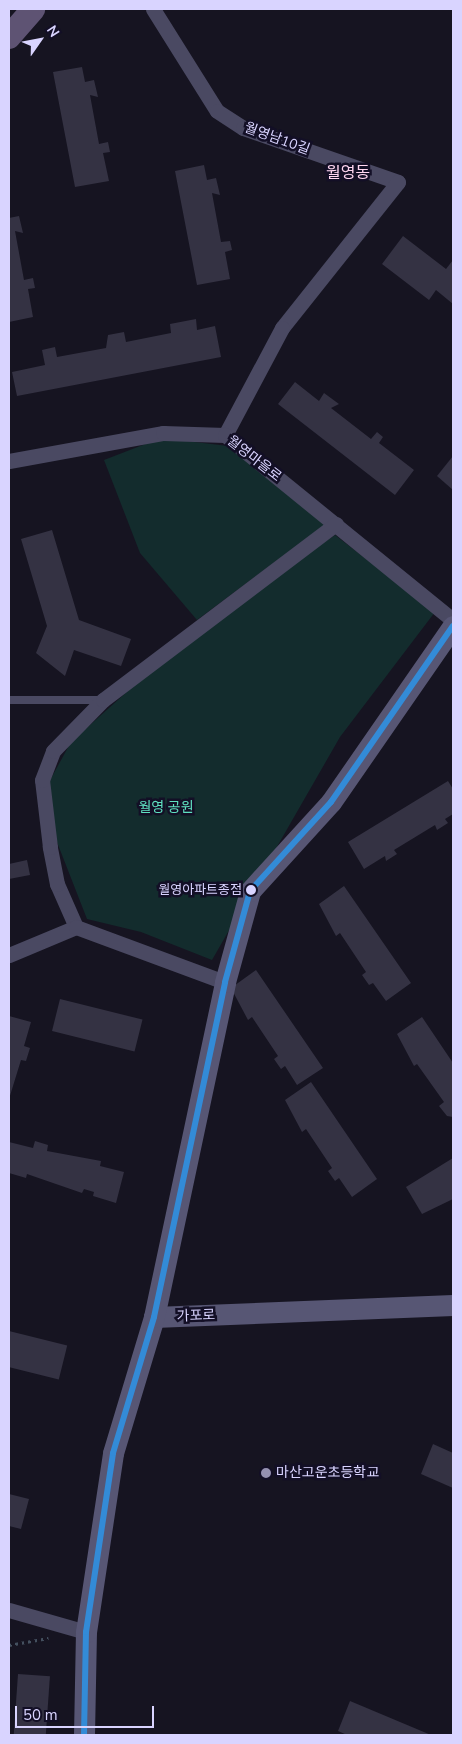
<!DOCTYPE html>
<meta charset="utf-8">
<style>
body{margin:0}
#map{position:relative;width:462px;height:1744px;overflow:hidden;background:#161421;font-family:"Nunito Sans","Noto Sans KR",sans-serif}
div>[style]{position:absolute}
.green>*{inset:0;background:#132c2d}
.building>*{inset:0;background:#343243;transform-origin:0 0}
.path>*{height:3px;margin-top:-1.5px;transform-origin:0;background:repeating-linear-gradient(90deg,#44505f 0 2.5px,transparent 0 6.5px)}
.service>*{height:8px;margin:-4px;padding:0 4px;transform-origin:4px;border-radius:4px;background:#4a4962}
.minor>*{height:15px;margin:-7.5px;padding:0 7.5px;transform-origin:7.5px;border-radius:7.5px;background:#4a4962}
.secondary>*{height:21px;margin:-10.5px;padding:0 10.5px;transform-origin:10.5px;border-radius:10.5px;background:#575674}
.primary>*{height:24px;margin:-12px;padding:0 12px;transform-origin:12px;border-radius:12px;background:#5e5373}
.bus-1>*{height:6px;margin:-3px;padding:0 3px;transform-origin:3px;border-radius:3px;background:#338bd7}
.dots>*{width:14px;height:14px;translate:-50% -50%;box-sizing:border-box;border:2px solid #130f26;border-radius:50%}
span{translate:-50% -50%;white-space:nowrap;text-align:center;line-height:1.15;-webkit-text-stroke:5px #130f26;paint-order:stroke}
.bus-label{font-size:13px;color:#d9d4ff}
.right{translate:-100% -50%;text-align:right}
.street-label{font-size:14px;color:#d9d4ff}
.park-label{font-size:14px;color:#5fe0c0}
.poi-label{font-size:14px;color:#d9d4ff}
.left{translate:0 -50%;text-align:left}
.quarter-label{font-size:16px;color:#ffd6f0}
.frame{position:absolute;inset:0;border:10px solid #d9d4ff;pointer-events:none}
.north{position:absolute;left:15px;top:15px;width:50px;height:50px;-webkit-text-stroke:4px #130f26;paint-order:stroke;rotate:57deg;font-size:14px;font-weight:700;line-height:20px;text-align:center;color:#d9d4ff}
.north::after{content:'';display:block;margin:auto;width:18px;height:22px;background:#d9d4ff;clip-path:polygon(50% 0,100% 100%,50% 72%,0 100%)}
.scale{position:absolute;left:15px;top:1706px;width:139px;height:22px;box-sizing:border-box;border:2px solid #d9d4ff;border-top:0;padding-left:6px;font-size:15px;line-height:18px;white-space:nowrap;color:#d9d4ff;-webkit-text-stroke:4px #130f26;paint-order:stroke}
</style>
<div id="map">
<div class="green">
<i style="clip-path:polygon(161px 438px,228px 446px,327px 523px,197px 620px,140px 553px,104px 460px)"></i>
<i style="clip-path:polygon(335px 535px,435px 612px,340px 737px,212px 960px,141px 932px,87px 919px,55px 837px,49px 782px,71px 742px,196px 630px)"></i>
</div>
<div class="building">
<i style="clip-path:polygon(82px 67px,85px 82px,94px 80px,98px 97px,90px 95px,99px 144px,108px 142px,110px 152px,103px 153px,109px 181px,75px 187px,53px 72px)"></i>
<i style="clip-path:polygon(204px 165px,207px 180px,216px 178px,220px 195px,212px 193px,221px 242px,230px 241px,232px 250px,225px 252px,230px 279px,197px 285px,175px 171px)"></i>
<i style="clip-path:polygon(19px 216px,23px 233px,15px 231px,24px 280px,33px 278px,35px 288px,28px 289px,33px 317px,9px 322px,9px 218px)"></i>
<i style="clip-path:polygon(403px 236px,446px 269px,453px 260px,453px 304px,436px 290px,429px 300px,382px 264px)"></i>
<i style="clip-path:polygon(196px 319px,197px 330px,215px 326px,221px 357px,17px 396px,12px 372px,45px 365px,42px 350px,55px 347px,57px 357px,106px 348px,108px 335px,124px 332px,126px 342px,171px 333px,170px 324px)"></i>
<i style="clip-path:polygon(295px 382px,319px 401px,324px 393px,339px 404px,331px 408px,371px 439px,377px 432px,383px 437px,379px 443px,414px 470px,395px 495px,278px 404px)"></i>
<i style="clip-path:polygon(453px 456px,453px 490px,437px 476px)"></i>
<i style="clip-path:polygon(52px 530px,79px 620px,131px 639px,121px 666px,74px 650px,65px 676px,36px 653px,47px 626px,21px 539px)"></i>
<i style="clip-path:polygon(448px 781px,453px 789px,453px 814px,445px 819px,448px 823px,437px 830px,435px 825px,394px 850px,397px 854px,386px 861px,385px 856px,364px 869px,348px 842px)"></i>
<i style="clip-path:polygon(27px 860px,30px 875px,9px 879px,9px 864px)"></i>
<i style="clip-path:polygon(344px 886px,411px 983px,386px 1001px,373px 983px,369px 985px,362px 975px,366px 972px,340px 933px,336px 936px,319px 904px)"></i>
<i style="clip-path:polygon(256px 970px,323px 1068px,297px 1085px,285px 1066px,281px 1069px,274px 1059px,278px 1056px,252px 1017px,248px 1020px,231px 988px)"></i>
<i style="left:60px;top:999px;width:85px;height:33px;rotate:14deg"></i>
<i style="clip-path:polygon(9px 1016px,31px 1022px,24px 1046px,30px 1048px,26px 1061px,21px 1060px,9px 1099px)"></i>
<i style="clip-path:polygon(422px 1017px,453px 1063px,453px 1117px,447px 1116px,439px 1106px,444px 1102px,417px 1064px,414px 1066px,397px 1034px)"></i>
<i style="clip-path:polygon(311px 1082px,377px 1179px,352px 1197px,339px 1178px,335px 1181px,328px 1171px,332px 1168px,306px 1129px,302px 1132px,285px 1100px)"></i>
<i style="clip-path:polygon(35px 1141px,48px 1145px,47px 1151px,101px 1161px,100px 1166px,124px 1172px,116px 1203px,93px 1196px,94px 1192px,84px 1189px,82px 1193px,27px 1174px,26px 1178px,9px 1173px,9px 1142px,33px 1148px)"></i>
<i style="clip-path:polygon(453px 1158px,453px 1199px,422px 1214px,406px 1187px)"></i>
<i style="left:9px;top:1331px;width:60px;height:35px;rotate:14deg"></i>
<i style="clip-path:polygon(433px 1444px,453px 1453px,453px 1488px,421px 1474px)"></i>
<i style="clip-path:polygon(9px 1494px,29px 1499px,21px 1529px,9px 1526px)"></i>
<i style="left:18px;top:1674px;width:32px;height:61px;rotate:4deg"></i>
<i style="clip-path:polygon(350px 1701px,431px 1735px,347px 1735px,338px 1731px)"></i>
</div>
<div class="path">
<i style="left:9px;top:1645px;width:40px;rotate:-10deg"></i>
</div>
<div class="service">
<i style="left:9px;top:700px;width:92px"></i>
</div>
<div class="minor">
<i style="left:153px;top:9px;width:120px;rotate:57.9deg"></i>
<i style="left:217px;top:111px;width:31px;rotate:33deg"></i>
<i style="left:243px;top:128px;width:164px;rotate:19.2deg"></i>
<i style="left:398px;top:182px;width:186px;rotate:128.5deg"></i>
<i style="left:282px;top:328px;width:121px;rotate:118deg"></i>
<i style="left:9px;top:461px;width:157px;rotate:-10.3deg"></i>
<i style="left:163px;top:433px;width:62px;rotate:1.8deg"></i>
<i style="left:225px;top:435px;width:294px;rotate:39.1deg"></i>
<i style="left:76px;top:927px;width:47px;rotate:-113.8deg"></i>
<i style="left:57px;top:884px;width:38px;rotate:-101deg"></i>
<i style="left:50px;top:847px;width:67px;rotate:-96.8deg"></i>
<i style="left:42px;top:780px;width:31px;rotate:-69deg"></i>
<i style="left:53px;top:751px;width:71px;rotate:-45.6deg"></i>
<i style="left:103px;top:700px;width:292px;rotate:-37.1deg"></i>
<i style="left:9px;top:955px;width:73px;rotate:-22.7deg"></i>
<i style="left:76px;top:927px;width:159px;rotate:20.3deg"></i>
<i style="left:9px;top:1610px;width:80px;rotate:15.9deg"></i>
</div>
<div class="secondary">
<i style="left:154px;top:1317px;width:299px;rotate:-2.3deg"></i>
<i style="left:84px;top:1735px;width:103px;rotate:-88.9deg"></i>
<i style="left:86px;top:1632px;width:181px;rotate:-81.4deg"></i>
<i style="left:113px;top:1453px;width:142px;rotate:-73.2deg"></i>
<i style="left:154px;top:1317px;width:342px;rotate:-78deg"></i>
<i style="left:225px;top:982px;width:94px;rotate:-74.6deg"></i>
<i style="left:250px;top:891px;width:120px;rotate:-47.7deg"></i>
<i style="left:331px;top:802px;width:214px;rotate:-55.3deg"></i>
</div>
<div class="primary">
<i style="left:9px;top:37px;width:37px;rotate:-49deg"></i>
</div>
<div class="bus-1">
<i style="left:84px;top:1735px;width:103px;rotate:-88.9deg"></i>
<i style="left:86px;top:1632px;width:181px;rotate:-81.4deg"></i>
<i style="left:113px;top:1453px;width:142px;rotate:-73.2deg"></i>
<i style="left:154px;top:1317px;width:342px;rotate:-78deg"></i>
<i style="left:225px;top:982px;width:94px;rotate:-74.6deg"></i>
<i style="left:250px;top:891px;width:120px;rotate:-47.7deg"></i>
<i style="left:331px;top:802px;width:214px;rotate:-55.3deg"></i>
</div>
<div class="dots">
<i style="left:251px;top:890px;background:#d9d4ff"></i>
<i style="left:266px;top:1473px;background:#9591b1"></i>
</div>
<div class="bus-label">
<span class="right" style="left:242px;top:890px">월영아파트종점</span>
</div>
<div class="street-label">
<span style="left:277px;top:139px;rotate:20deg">월영남10길</span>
<span style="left:254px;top:459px;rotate:38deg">월영마을로</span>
<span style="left:196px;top:1316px;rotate:-2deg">가포로</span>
</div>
<div class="park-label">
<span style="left:166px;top:808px">월영 공원</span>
</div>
<div class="poi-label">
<span class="left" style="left:276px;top:1473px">마산고운초등학교</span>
</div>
<div class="quarter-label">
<span style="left:348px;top:173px">월영동</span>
</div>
<div class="frame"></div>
<div class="north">N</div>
<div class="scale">50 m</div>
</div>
